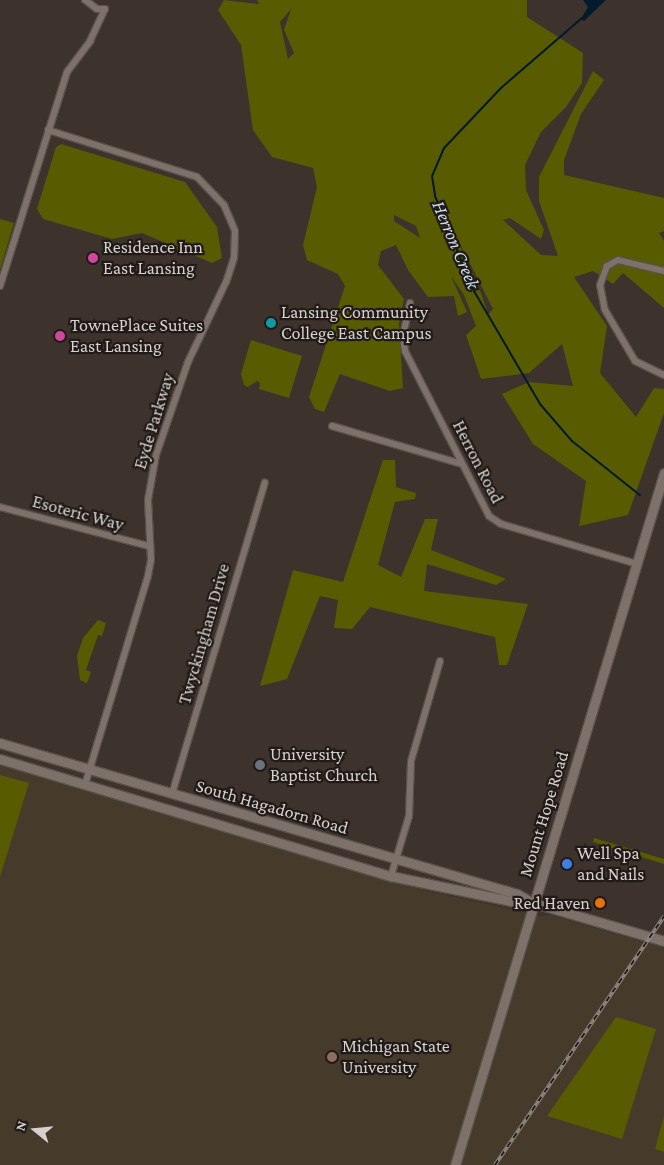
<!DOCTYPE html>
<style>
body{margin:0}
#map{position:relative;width:664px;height:1165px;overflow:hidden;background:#3d322c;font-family:"Crimson Pro",serif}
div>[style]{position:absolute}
.education>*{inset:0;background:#463a2b}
.green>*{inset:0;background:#595b00}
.water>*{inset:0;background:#001a2e}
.stream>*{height:2px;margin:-1px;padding:0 1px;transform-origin:1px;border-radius:1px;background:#001a2e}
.roads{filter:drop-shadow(1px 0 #59514b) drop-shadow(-1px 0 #59514b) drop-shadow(0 1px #59514b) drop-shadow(0 -1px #59514b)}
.street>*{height:6px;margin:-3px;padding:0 3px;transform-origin:3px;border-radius:3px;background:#7d716a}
.secondary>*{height:9px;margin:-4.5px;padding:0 4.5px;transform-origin:4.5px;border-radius:4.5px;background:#7d716a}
.rail>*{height:4px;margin-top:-2px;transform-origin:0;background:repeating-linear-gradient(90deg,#201b18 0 5.5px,#8f8681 0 11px);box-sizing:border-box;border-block:1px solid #8f8681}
.dots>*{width:14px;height:14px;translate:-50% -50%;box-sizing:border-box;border:2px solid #201b18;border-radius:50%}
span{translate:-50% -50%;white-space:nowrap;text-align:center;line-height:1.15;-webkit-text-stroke:4.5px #201b18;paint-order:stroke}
.poi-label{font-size:18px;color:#d7d0cc}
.left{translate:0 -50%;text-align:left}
.right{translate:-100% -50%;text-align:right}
.street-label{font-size:18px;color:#d7d0cc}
.water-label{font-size:19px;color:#c8dcec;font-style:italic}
.north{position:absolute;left:10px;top:1105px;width:50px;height:50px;-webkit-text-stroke:4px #201b18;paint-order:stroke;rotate:287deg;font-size:14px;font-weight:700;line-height:20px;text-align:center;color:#d7d0cc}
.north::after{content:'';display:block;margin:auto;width:18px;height:22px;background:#d7d0cc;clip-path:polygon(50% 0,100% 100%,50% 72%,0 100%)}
</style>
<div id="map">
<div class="education">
<i style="clip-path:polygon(0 763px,428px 891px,542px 916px,550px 915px,664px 948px,664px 1165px,0 1165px)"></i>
</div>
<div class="green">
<i style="clip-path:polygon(evenodd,224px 0,259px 4px,257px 0,527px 0,527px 17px,583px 53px,582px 83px,566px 107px,541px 132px,525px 165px,526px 190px,544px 230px,541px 239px,510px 218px,503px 220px,541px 255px,558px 256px,539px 201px,539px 177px,593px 71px,604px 80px,581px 114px,564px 160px,564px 175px,664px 198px,664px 231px,659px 233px,664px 241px,664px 308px,623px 273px,613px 284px,593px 271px,574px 277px,607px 326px,600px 373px,636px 417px,654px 388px,664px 389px,664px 413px,628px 515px,579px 526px,586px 481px,533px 444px,502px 394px,529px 382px,573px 386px,562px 344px,529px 373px,481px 379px,466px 335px,476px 326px,464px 295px,451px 276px,467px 312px,458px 316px,454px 296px,428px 297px,408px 270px,396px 245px,381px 251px,378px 265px,404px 299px,399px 324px,403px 388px,390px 391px,340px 374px,324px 412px,315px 409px,309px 397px,345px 286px,338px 274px,307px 260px,303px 245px,317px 187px,313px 168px,272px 157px,253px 130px,241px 45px,218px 10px,224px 0,291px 9px,284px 30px,294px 53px,288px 59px,280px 22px,291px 9px,224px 0,394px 215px,416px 226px,420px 238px,394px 221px,394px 215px,224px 0,454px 232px,493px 309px,488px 314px,481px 293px,454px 232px)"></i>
<i style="clip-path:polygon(61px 144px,185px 182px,217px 227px,222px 258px,212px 263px,142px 233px,112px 239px,43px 219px,37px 209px,56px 147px)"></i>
<i style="clip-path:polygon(0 219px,14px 223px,0 270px)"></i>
<i style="clip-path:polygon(251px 340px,302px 356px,289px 398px,259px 389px,260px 383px,257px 381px,248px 387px,244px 385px,241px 374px)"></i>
<i style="clip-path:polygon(383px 460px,395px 460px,396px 487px,416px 493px,415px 499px,395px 502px,378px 565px,401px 577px,425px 519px,438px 519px,431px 550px,506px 579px,496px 585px,427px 564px,424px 591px,528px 604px,507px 665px,499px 665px,495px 637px,370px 607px,352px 629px,334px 628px,338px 600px,320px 596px,287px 679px,260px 686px,293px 570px,343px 582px)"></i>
<i style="clip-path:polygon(98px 620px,106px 623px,102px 636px,98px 635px,86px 670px,91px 672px,87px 683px,80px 680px,77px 656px,83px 638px)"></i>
<i style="clip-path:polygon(0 775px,29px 783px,0 877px)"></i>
<i style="clip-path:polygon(594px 838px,664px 859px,664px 864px,593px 842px)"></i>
<i style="clip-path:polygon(616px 1017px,656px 1029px,622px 1139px,547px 1116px)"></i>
<i style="clip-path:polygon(664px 1116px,664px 1152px,655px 1149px)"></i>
</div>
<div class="water">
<i style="clip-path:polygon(583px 0,606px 0,584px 21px,581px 19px,588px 7px)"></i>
</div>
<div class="stream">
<i style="left:582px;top:18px;width:107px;rotate:139.2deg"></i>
<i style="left:501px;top:88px;width:83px;rotate:133.5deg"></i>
<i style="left:444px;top:148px;width:30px;rotate:113deg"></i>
<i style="left:432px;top:176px;width:20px;rotate:81deg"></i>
<i style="left:435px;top:196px;width:103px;rotate:67.7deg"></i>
<i style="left:474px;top:291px;width:131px;rotate:59.7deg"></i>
<i style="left:540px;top:404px;width:49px;rotate:49.1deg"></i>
<i style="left:572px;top:441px;width:87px;rotate:38.5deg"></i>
</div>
<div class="roads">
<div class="street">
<i style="left:48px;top:130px;width:156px;rotate:17.5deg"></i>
<i style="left:197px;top:177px;width:39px;rotate:46deg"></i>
<i style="left:224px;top:205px;width:28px;rotate:67deg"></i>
<i style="left:235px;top:231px;width:27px;rotate:92deg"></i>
<i style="left:234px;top:258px;width:25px;rotate:108deg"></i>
<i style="left:226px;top:282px;width:89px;rotate:115.4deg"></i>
<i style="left:188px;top:362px;width:98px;rotate:109deg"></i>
<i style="left:156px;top:455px;width:46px;rotate:100.1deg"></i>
<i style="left:148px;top:500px;width:60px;rotate:87.1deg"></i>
<i style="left:151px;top:560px;width:16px;rotate:101deg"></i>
<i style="left:148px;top:576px;width:218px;rotate:106.8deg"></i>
<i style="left:664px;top:271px;width:47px;rotate:-166.6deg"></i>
<i style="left:618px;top:260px;width:13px;rotate:151deg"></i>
<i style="left:607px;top:266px;width:20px;rotate:110deg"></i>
<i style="left:600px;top:285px;width:25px;rotate:79deg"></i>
<i style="left:605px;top:310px;width:59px;rotate:59.5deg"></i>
<i style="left:635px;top:361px;width:32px;rotate:26deg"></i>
<i style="left:0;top:286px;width:224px;rotate:-72.6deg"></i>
<i style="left:67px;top:72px;width:39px;rotate:-53deg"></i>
<i style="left:90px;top:41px;width:35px;rotate:-65deg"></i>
<i style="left:105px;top:9px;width:8px;rotate:180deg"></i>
<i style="left:97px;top:9px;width:15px;rotate:-143deg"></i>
<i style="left:410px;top:303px;width:35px;rotate:102deg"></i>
<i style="left:403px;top:337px;width:14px;rotate:82deg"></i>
<i style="left:405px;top:351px;width:185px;rotate:63deg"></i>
<i style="left:489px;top:516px;width:14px;rotate:34deg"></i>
<i style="left:501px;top:524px;width:142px;rotate:16.4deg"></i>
<i style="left:332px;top:426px;width:135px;rotate:16.3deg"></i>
<i style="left:0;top:507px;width:154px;rotate:14.7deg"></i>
<i style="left:172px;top:794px;width:325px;rotate:-73.4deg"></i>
<i style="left:391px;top:876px;width:63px;rotate:-73.3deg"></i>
<i style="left:409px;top:816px;width:55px;rotate:-87.9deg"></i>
<i style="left:411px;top:761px;width:104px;rotate:-73.8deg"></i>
</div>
<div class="secondary">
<i style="left:0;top:743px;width:539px;rotate:16.28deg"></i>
<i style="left:517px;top:894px;width:16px;rotate:30deg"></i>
<i style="left:0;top:759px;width:408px;rotate:16.7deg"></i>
<i style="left:391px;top:876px;width:127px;rotate:11.8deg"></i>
<i style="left:515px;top:902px;width:19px;rotate:3deg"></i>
<i style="left:534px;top:903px;width:135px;rotate:16.3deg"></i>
<i style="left:455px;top:1165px;width:723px;rotate:-73.19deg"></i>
</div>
</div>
<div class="rail">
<i style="left:495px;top:1165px;width:301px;rotate:-55.8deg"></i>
</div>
<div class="dots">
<i style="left:93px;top:258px;background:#d1479c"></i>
<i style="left:271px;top:323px;background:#0f9aa8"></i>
<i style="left:60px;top:336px;background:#d1479c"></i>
<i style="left:260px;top:765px;background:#6b7280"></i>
<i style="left:567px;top:864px;background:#3f7fe0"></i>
<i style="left:600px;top:903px;background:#e8710a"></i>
<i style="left:332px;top:1057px;background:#8d6e63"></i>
</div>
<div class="poi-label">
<span class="left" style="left:103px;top:258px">Residence Inn<br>East Lansing</span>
<span class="left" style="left:281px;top:323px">Lansing Community<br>College East Campus</span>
<span class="left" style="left:70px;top:336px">TownePlace Suites<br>East Lansing</span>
<span class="left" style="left:270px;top:765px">University<br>Baptist Church</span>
<span class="left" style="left:577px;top:864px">Well Spa<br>and Nails</span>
<span class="right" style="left:590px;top:903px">Red Haven</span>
<span class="left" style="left:342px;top:1057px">Michigan State<br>University</span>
</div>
<div class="street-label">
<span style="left:154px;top:421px;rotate:-73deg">Eyde Parkway</span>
<span style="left:478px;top:462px;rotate:63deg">Herron Road</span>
<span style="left:78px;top:513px;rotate:15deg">Esoteric Way</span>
<span style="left:204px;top:634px;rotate:-74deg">Twyckingham Drive</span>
<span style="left:272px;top:807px;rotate:16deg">South Hagadorn Road</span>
<span style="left:544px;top:814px;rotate:-73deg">Mount Hope Road</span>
</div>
<div class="water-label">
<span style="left:456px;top:245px;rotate:67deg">Herron Creek</span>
</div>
<div class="north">N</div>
</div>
